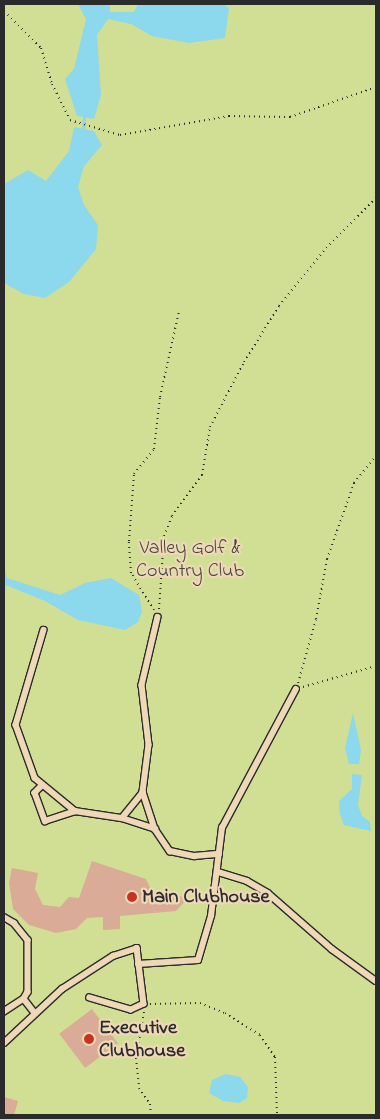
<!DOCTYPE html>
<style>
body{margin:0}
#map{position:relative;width:380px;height:1119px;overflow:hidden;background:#efd0b2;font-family:"Indie Flower",sans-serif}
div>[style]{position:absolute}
.green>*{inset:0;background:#d0df93;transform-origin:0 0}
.water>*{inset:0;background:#8cd8ec}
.stream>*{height:2.5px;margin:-1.25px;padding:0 1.25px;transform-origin:1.25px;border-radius:1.25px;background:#8cd8ec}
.building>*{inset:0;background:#daab96;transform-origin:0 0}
.path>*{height:2px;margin-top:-1px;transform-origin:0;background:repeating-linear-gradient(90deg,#2b2b2b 0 1px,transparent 0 5px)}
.roads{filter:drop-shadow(1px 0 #2b2b2b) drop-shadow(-1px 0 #2b2b2b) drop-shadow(0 1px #2b2b2b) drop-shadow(0 -1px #2b2b2b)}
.service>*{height:5.5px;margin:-2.75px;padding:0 2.75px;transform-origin:2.75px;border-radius:2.75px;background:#eed8b7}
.dots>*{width:14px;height:14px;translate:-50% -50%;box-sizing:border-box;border:2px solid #eed8b7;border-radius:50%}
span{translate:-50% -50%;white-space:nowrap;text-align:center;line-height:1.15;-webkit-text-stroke:4.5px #eed8b7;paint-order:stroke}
.park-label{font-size:20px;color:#44463b}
.poi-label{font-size:20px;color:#2b2b2b;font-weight:700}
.left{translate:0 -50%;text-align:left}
.frame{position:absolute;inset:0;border:5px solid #2b2b2b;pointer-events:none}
</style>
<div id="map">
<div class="green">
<i style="left:4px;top:4px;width:372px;height:1111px"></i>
</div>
<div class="water">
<i style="clip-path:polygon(78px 4px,110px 4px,110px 12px,134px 12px,138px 4px,223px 4px,229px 8px,225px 38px,189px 43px,152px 36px,131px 24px,108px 19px,97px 35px,101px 95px,94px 119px,77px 116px,65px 79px,74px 69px,86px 19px)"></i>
<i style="clip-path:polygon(74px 127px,94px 131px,102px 145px,84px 166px,78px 187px,84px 205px,98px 225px,96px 249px,69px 282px,45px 298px,24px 294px,4px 283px,4px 184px,28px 170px,46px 181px,69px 151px)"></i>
<i style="clip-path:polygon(4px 565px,7px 578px,60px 595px,85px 583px,111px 578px,139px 595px,142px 612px,138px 622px,125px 630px,78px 620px,45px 601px,6px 585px,4px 589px)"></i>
<i style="clip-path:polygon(353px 713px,361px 750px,359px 764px,349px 764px,345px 748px)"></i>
<i style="clip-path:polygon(352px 774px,362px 775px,358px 805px,362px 816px,370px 822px,371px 831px,344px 825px,340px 814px,339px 801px,352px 789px)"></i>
<i style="clip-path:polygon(226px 1074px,240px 1077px,248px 1087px,247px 1098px,239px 1103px,223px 1101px,209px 1093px,212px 1080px)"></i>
</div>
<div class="stream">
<i style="left:83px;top:131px;width:16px;rotate:-86deg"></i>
</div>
<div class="building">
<i style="clip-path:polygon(92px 861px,146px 879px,151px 890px,188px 898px,176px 911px,120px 916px,120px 929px,103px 930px,103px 917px,87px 918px,76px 929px,56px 933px,29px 925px,13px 909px,9px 883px,12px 868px,38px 873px,35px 889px,43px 905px,60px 907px,69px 897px,79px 898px)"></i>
<i style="left:92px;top:1009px;width:43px;height:41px;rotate:53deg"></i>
<i style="clip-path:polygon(4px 1097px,18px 1101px,14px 1115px,4px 1115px)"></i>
</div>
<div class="path">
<i style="left:4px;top:11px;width:52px;rotate:45deg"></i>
<i style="left:41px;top:48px;width:38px;rotate:73deg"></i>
<i style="left:52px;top:84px;width:40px;rotate:63.4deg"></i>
<i style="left:70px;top:120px;width:52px;rotate:16.7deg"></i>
<i style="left:120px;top:135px;width:111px;rotate:-9.9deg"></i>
<i style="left:229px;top:116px;width:61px;rotate:0.9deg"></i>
<i style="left:290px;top:117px;width:91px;rotate:-19.2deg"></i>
<i style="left:159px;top:609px;width:73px;rotate:-86.1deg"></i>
<i style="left:164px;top:536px;width:22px;rotate:-68deg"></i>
<i style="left:172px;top:516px;width:51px;rotate:-53.8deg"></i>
<i style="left:202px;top:475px;width:49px;rotate:-80.5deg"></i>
<i style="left:210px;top:427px;width:73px;rotate:-62.4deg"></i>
<i style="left:244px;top:362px;width:66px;rotate:-58deg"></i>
<i style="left:279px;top:306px;width:75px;rotate:-51deg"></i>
<i style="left:326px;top:248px;width:71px;rotate:-45deg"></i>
<i style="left:154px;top:610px;width:44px;rotate:-121.9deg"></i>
<i style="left:131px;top:573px;width:32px;rotate:-94deg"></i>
<i style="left:129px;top:541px;width:67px;rotate:-85.7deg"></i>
<i style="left:134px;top:474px;width:32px;rotate:-51deg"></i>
<i style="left:154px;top:449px;width:52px;rotate:-83.4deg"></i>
<i style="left:160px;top:397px;width:88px;rotate:-77.5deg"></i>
<i style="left:298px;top:683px;width:66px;rotate:-74.3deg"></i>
<i style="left:316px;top:619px;width:61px;rotate:-79.6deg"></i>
<i style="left:327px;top:559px;width:81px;rotate:-70.4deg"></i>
<i style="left:354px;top:483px;width:35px;rotate:-51deg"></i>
<i style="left:303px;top:687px;width:76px;rotate:-16deg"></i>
<i style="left:150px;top:1004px;width:50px;rotate:-1.1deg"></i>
<i style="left:200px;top:1003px;width:27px;rotate:22deg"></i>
<i style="left:225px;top:1013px;width:41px;rotate:32.2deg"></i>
<i style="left:260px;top:1035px;width:27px;rotate:56deg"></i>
<i style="left:275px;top:1057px;width:58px;rotate:88deg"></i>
<i style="left:144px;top:1012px;width:47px;rotate:99.9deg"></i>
<i style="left:136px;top:1058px;width:30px;rotate:84deg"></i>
<i style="left:139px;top:1088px;width:19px;rotate:55deg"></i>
<i style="left:150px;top:1104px;width:11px;rotate:85deg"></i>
</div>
<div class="roads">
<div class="service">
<i style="left:158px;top:617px;width:70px;rotate:103.2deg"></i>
<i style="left:142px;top:685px;width:60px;rotate:83.3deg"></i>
<i style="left:149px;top:745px;width:47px;rotate:97.3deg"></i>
<i style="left:143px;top:792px;width:39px;rotate:72deg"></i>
<i style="left:155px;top:829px;width:27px;rotate:56deg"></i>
<i style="left:170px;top:851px;width:25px;rotate:12deg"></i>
<i style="left:194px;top:856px;width:25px;rotate:-5deg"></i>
<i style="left:44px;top:630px;width:99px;rotate:106.4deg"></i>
<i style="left:16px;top:725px;width:56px;rotate:70.3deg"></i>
<i style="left:35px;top:778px;width:52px;rotate:39.5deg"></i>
<i style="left:75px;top:811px;width:48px;rotate:8.5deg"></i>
<i style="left:122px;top:818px;width:35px;rotate:18deg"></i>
<i style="left:42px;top:786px;width:10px;rotate:135deg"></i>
<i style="left:35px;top:793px;width:30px;rotate:70deg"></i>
<i style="left:45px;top:821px;width:32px;rotate:-18deg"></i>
<i style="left:122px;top:818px;width:33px;rotate:-51deg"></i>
<i style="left:218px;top:872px;width:30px;rotate:17deg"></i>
<i style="left:247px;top:881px;width:24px;rotate:30deg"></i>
<i style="left:268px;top:893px;width:85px;rotate:41.2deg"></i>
<i style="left:332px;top:949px;width:54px;rotate:36deg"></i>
<i style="left:4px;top:917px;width:12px;rotate:31deg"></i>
<i style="left:14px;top:923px;width:22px;rotate:51deg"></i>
<i style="left:28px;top:940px;width:52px;rotate:90deg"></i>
<i style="left:28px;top:992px;width:8px;rotate:120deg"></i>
<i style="left:24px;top:999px;width:24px;rotate:147deg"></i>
<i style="left:138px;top:964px;width:60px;rotate:-3.8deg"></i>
<i style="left:198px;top:960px;width:46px;rotate:-73.5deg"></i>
<i style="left:211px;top:916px;width:89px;rotate:-82.9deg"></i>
<i style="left:222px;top:828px;width:157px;rotate:-62deg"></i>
<i style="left:24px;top:999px;width:18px;rotate:52deg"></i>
<i style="left:4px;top:1043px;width:79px;rotate:-43deg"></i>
<i style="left:62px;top:989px;width:61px;rotate:-32.9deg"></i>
<i style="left:113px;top:956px;width:25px;rotate:-18deg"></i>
<i style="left:137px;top:948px;width:56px;rotate:82.9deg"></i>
<i style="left:144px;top:1004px;width:14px;rotate:155deg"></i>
<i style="left:131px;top:1010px;width:43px;rotate:-163.7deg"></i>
</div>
</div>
<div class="dots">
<i style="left:132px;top:897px;background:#c8321e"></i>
<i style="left:89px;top:1039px;background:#c8321e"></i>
</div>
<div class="park-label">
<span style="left:190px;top:560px">Valley Golf &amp;<br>Country Club</span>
</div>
<div class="poi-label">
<span class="left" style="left:142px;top:897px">Main Clubhouse</span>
<span class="left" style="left:99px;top:1040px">Executive<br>Clubhouse</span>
</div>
<div class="frame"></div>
</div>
